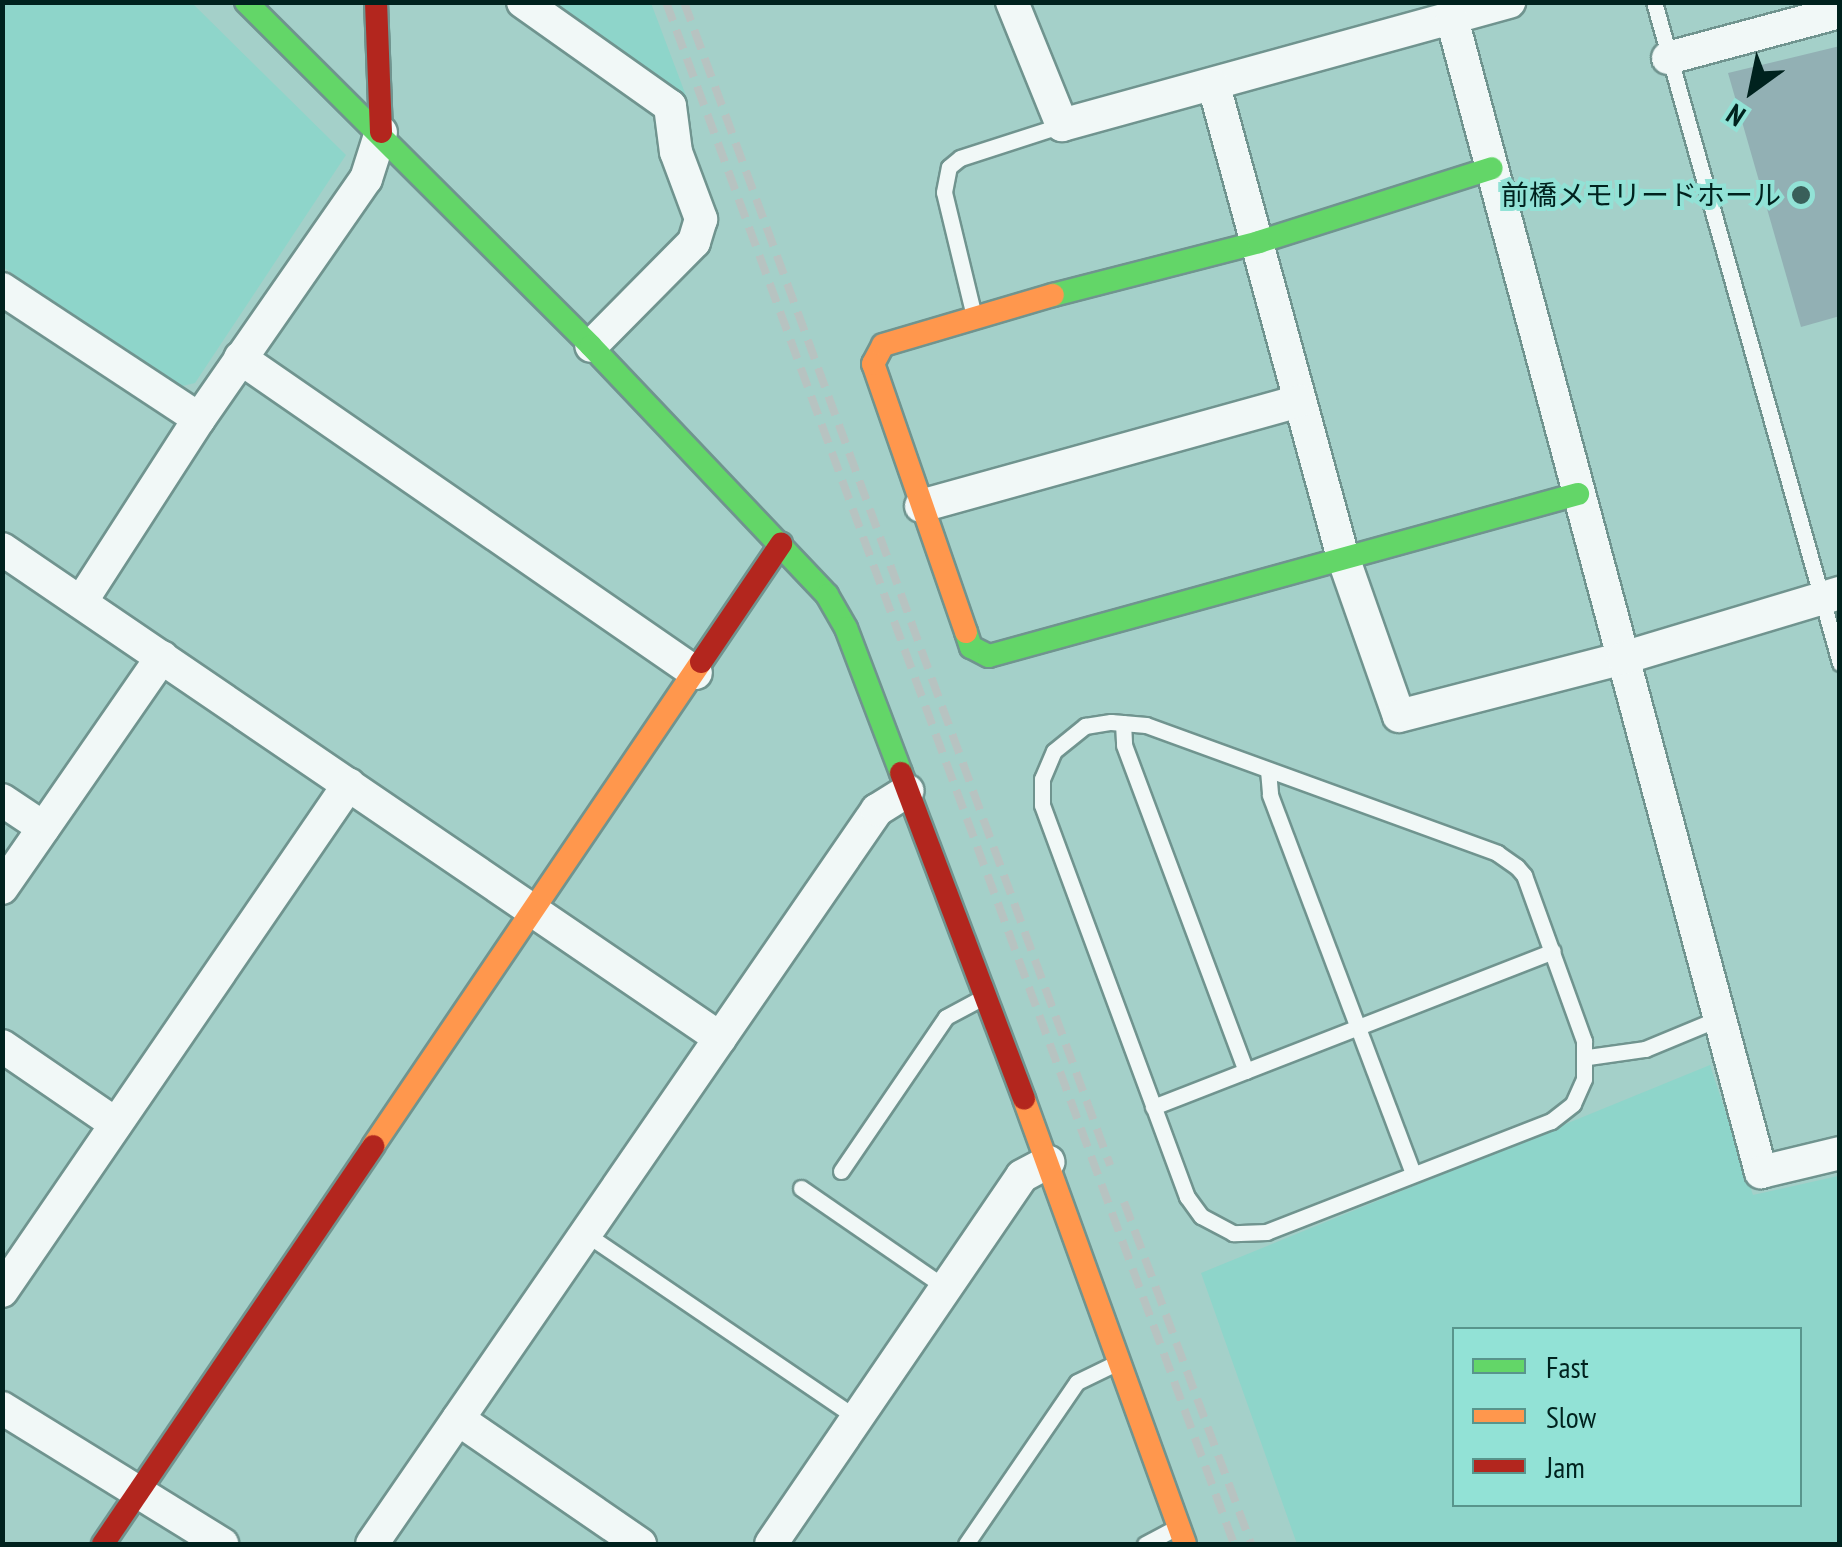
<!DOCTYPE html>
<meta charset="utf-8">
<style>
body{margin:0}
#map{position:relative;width:1842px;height:1547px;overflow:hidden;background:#a4d0c9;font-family:"PT Sans Narrow","Noto Sans JP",sans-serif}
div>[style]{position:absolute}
.built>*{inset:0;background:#8ed5ca}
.building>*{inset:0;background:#92b0b4}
.roads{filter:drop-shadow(2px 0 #70948f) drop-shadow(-2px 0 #70948f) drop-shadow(0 2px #70948f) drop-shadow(0 -2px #70948f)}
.lane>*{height:15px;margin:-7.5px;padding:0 7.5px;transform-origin:7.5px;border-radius:7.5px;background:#f1f8f7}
.street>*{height:32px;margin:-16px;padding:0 16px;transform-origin:16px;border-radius:16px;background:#f1f8f7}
.fast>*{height:22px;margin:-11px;padding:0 11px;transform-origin:11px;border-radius:11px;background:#63d668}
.slow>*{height:22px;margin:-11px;padding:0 11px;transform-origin:11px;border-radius:11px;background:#ff974d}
.jam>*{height:22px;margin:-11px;padding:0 11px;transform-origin:11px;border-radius:11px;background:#b3261e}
.rail>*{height:8px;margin-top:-4px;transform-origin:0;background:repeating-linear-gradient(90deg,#b7c3c1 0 20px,transparent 0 30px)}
.dots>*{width:28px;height:28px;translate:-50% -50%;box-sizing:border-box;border:5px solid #92e2d6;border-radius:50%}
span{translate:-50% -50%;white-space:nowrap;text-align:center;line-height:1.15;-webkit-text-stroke:8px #92e2d6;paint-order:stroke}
.poi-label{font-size:28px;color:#00221e}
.right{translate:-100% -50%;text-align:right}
.frame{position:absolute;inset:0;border:5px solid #00221e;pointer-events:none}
.legend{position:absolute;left:1452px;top:1327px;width:350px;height:180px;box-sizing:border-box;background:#92e2d6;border:2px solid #58958c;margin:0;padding:12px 18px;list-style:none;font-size:30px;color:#00221e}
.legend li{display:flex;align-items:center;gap:20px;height:50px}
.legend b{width:50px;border:2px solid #58958c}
.north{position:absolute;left:1702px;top:40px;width:100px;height:100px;-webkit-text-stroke:8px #92e2d6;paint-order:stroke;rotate:213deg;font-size:28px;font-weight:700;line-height:40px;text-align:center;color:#00221e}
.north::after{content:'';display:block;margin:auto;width:35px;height:45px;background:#00221e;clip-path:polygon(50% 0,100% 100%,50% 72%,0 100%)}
</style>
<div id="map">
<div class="built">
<i style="clip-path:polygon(2px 3px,192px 3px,346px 155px,195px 383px,178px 387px,3px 267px)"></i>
<i style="clip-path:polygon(556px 3px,651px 3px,688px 101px,557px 3px)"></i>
<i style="clip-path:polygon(evenodd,1710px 1065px,1753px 1195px,1838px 1176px,1839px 1544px,1297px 1544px,1201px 1273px,1710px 1065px,1454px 1330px,1800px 1330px,1800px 1504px,1454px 1504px,1454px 1330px)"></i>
</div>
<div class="building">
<i style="clip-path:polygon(1840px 46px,1840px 316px,1801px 327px,1728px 73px)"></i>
</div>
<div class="roads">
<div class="lane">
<i style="left:1654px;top:2px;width:687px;rotate:74.28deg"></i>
<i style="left:973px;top:312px;width:123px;rotate:-103.6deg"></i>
<i style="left:944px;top:192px;width:25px;rotate:-79deg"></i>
<i style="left:949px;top:167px;width:14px;rotate:-39deg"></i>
<i style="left:960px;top:158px;width:107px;rotate:-17.9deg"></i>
<i style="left:1111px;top:722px;width:35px;rotate:5deg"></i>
<i style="left:1146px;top:725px;width:374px;rotate:20deg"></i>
<i style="left:1497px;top:853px;width:24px;rotate:35deg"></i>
<i style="left:1517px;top:867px;width:11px;rotate:49deg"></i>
<i style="left:1524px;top:875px;width:177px;rotate:70.1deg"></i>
<i style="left:1584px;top:1041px;width:38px;rotate:90deg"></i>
<i style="left:1584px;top:1079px;width:27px;rotate:114deg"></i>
<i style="left:1573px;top:1104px;width:28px;rotate:142deg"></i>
<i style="left:1551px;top:1121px;width:305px;rotate:158.7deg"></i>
<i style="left:1267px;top:1232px;width:34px;rotate:178deg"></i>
<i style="left:1233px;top:1233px;width:36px;rotate:-152deg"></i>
<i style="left:1201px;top:1216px;width:24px;rotate:-126deg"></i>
<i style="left:1187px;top:1197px;width:418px;rotate:-110.3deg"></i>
<i style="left:1042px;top:805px;width:26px;rotate:-90deg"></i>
<i style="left:1042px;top:779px;width:30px;rotate:-67deg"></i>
<i style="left:1054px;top:751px;width:40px;rotate:-39deg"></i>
<i style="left:1085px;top:726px;width:26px;rotate:-9deg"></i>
<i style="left:1123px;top:723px;width:22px;rotate:87deg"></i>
<i style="left:1124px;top:745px;width:348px;rotate:69.5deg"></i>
<i style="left:1268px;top:770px;width:25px;rotate:85deg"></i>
<i style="left:1270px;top:795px;width:404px;rotate:69.3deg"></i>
<i style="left:1588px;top:1057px;width:58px;rotate:-8deg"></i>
<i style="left:1645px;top:1049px;width:81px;rotate:-22.5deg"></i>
<i style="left:1153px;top:1107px;width:429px;rotate:-21.3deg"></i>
<i style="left:841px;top:1171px;width:186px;rotate:-55.7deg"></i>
<i style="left:946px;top:1017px;width:40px;rotate:-28deg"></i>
<i style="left:801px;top:1188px;width:176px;rotate:34.6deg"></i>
<i style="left:586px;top:1234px;width:328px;rotate:34.2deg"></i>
<i style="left:966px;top:1544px;width:196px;rotate:-55.6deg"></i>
<i style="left:1077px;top:1382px;width:43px;rotate:-26deg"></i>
<i style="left:1145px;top:1544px;width:34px;rotate:-28deg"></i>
</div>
<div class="street">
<i style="left:523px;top:2px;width:180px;rotate:35.3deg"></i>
<i style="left:670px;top:106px;width:46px;rotate:82.6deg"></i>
<i style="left:676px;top:152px;width:72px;rotate:69.5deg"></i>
<i style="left:701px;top:219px;width:24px;rotate:107deg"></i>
<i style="left:694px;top:242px;width:146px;rotate:134.7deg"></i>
<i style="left:1012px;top:2px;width:133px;rotate:67.9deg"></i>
<i style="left:1062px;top:125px;width:464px;rotate:-15.4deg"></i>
<i style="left:1452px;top:19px;width:1194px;rotate:75deg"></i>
<i style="left:1761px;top:1172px;width:81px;rotate:-13.5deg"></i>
<i style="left:1668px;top:58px;width:178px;rotate:-15deg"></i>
<i style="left:1214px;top:86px;width:492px;rotate:74.7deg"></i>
<i style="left:1344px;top:560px;width:165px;rotate:70.6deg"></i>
<i style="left:1399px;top:716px;width:231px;rotate:-14.5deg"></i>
<i style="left:1623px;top:658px;width:227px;rotate:-16.7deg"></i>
<i style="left:2px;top:289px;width:236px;rotate:33.4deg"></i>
<i style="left:240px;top:358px;width:554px;rotate:34.64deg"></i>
<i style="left:921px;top:506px;width:393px;rotate:-15.5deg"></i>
<i style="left:2px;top:549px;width:869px;rotate:34.26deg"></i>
<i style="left:81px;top:602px;width:218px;rotate:-57.2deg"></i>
<i style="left:199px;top:419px;width:292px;rotate:-55.2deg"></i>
<i style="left:366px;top:179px;width:49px;rotate:-72.3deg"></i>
<i style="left:2px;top:800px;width:50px;rotate:33.7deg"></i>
<i style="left:2px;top:888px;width:281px;rotate:-55.3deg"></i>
<i style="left:2px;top:1046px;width:138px;rotate:34.4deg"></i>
<i style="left:2px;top:1291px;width:614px;rotate:-55.61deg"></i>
<i style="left:2px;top:1408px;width:259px;rotate:31.7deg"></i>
<i style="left:458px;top:1419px;width:221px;rotate:34.5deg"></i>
<i style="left:372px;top:1544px;width:891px;rotate:-55.47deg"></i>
<i style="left:877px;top:810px;width:36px;rotate:-32deg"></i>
<i style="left:771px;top:1544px;width:445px;rotate:-55.7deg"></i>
<i style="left:1022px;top:1176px;width:30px;rotate:-28deg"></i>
</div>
<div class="fast">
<i style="left:246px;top:2px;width:487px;rotate:44.9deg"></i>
<i style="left:591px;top:346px;width:343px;rotate:46.5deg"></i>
<i style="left:827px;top:595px;width:38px;rotate:60deg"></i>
<i style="left:846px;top:628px;width:155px;rotate:69.2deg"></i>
<i style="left:1053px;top:295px;width:213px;rotate:-14.4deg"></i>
<i style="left:1259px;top:242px;width:244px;rotate:-17.6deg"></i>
<i style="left:966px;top:632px;width:16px;rotate:72deg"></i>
<i style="left:971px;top:647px;width:20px;rotate:27deg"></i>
<i style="left:989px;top:656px;width:611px;rotate:-15.38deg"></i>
</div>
<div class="slow">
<i style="left:966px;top:632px;width:284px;rotate:-109.1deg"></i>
<i style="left:873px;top:364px;width:21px;rotate:-62deg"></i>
<i style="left:883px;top:345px;width:177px;rotate:-16.4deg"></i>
<i style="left:1024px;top:1099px;width:473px;rotate:70.1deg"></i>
<i style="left:373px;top:1146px;width:585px;rotate:-55.88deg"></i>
</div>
<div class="jam">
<i style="left:376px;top:2px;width:130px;rotate:87.8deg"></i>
<i style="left:701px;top:662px;width:143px;rotate:-55.9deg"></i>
<i style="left:901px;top:773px;width:348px;rotate:69.3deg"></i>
<i style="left:103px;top:1544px;width:481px;rotate:-55.8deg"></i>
</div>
</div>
<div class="rail">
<i style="left:666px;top:2px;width:1643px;rotate:69.78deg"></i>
<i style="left:684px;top:2px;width:1239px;rotate:69.88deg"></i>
<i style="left:1124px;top:1202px;width:365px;rotate:69.6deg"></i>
</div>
<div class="dots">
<i style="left:1801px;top:195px;background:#395f5a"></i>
</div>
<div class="poi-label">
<span class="right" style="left:1781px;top:195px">前橋メモリードホール</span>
</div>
<div class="frame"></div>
<ul class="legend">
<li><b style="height:12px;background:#63d668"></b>Fast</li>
<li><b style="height:12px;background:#ff974d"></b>Slow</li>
<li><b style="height:12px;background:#b3261e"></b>Jam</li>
</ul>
<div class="north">N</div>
</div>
